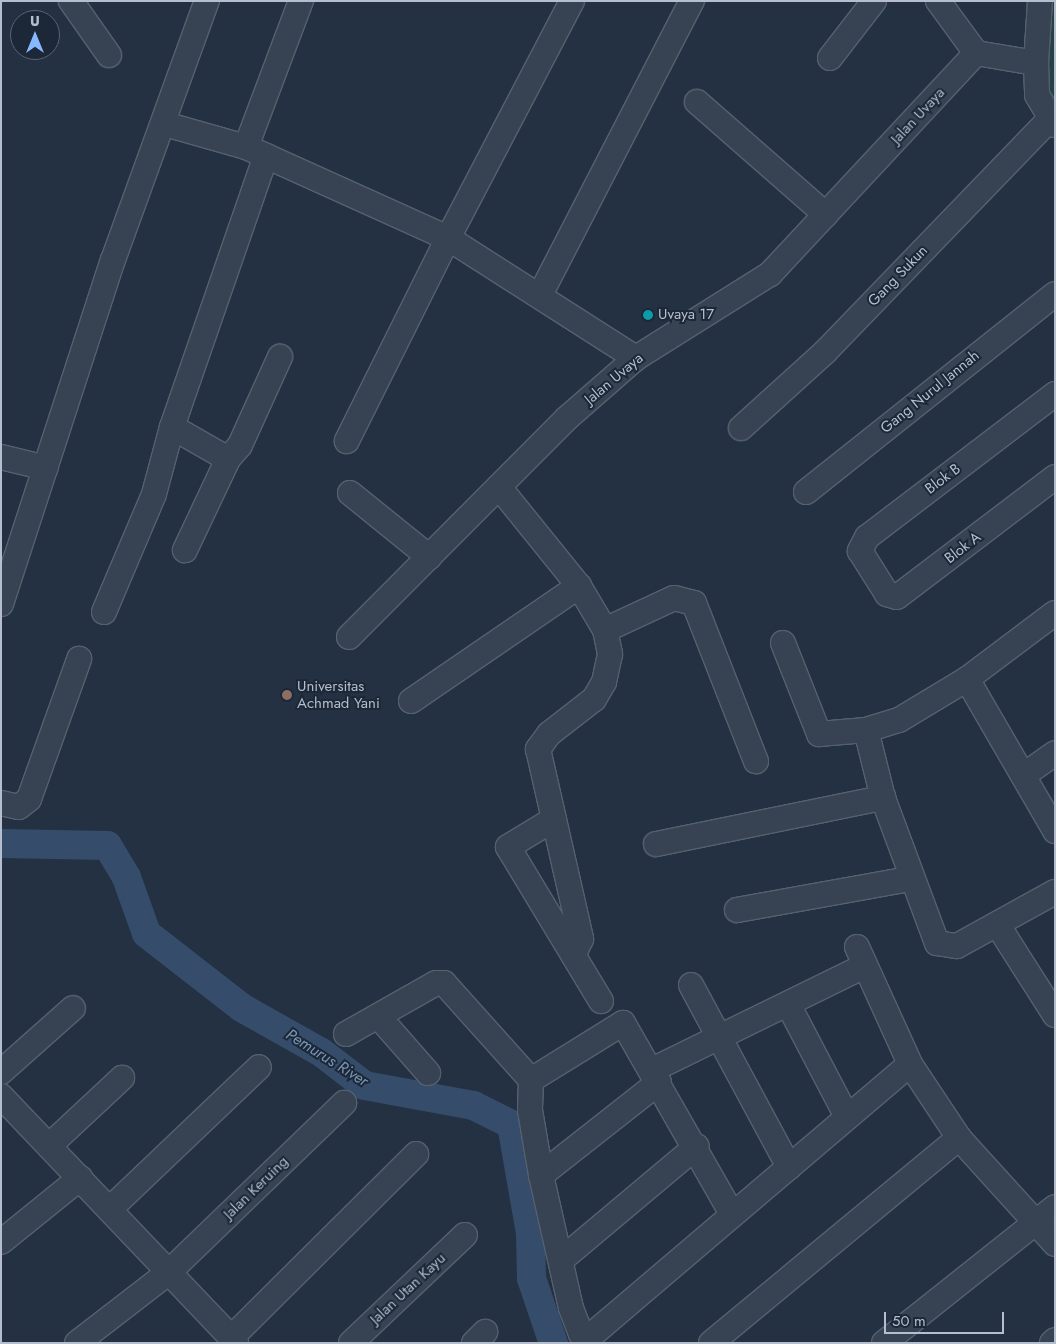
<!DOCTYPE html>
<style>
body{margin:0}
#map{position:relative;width:1056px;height:1344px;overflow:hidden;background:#233142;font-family:Jost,sans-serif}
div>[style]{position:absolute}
.green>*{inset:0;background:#254143}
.river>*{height:29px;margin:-14.5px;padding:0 14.5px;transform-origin:14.5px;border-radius:14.5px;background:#354d6a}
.roads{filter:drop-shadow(1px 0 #55616f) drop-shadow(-1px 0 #55616f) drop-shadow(0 1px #55616f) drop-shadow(0 -1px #55616f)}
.minor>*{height:24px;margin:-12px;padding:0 12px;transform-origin:12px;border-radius:12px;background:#374352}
.dots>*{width:14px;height:14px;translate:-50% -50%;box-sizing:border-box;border:2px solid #1c2837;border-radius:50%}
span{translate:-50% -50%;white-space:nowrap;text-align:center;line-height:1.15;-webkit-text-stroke:4px #1c2837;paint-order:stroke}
.street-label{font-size:15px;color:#b4becc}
.poi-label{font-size:15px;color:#b4becc}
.left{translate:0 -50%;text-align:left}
.water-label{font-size:16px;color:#7995b6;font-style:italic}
.frame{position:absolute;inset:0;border:2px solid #b4becc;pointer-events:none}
.north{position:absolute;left:10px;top:10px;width:50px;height:50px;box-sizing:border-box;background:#1c2837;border:1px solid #596473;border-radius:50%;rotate:0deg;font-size:14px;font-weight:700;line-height:20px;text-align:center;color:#b4becc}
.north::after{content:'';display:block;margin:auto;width:18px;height:22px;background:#86b9ff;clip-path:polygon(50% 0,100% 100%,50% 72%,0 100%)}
.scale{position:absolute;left:884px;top:1312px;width:120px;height:22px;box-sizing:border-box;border:2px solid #b4becc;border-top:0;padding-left:6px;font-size:15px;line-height:18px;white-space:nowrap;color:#b4becc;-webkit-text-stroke:4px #1c2837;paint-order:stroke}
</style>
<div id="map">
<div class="green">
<i style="clip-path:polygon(1052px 1px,1055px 1px,1055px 102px,1049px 96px,1047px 54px)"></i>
</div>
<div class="river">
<i style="left:1px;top:843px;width:106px;rotate:1.1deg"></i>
<i style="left:107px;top:845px;width:37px;rotate:59deg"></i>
<i style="left:126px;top:877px;width:59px;rotate:70.3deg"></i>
<i style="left:146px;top:933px;width:120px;rotate:37.9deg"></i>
<i style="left:241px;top:1007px;width:92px;rotate:29.4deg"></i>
<i style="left:321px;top:1052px;width:54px;rotate:37.5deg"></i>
<i style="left:364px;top:1085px;width:111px;rotate:10.4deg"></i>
<i style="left:473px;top:1105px;width:42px;rotate:26.6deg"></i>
<i style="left:511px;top:1124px;width:111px;rotate:80.1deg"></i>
<i style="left:530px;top:1233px;width:45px;rotate:88.7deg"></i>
<i style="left:531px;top:1278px;width:69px;rotate:71.3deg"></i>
</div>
<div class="roads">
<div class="minor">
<i style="left:71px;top:1px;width:66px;rotate:54.9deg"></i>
<i style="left:572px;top:1px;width:267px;rotate:117.6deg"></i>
<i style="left:448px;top:238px;width:223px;rotate:32.6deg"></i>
<i style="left:938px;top:1px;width:64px;rotate:53.8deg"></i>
<i style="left:976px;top:53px;width:61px;rotate:9.5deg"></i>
<i style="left:1036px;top:63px;width:62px;rotate:-86.3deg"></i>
<i style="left:830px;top:58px;width:72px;rotate:-52.3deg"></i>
<i style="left:1036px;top:63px;width:32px;rotate:88deg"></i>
<i style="left:1037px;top:95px;width:35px;rotate:59deg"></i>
<i style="left:697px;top:102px;width:171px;rotate:41.2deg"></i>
<i style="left:165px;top:124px;width:84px;rotate:15.9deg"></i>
<i style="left:246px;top:147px;width:222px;rotate:24.3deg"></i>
<i style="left:448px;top:238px;width:227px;rotate:116.5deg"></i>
<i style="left:246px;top:147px;width:156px;rotate:-69.4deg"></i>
<i style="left:540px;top:295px;width:331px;rotate:-62.7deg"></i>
<i style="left:1055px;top:394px;width:236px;rotate:142.7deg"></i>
<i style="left:867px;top:537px;width:16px;rotate:117deg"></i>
<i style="left:860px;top:551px;width:51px;rotate:57.9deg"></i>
<i style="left:887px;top:594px;width:10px;rotate:17deg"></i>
<i style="left:897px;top:597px;width:198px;rotate:-37.2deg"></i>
<i style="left:172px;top:427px;width:64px;rotate:29.7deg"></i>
<i style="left:228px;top:459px;width:101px;rotate:115.3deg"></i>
<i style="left:741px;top:428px;width:113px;rotate:-42.1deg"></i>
<i style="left:825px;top:352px;width:324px;rotate:-46deg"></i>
<i style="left:1px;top:457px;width:46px;rotate:13.7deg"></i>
<i style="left:228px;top:459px;width:18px;rotate:-49deg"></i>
<i style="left:240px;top:445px;width:97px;rotate:-65.6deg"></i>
<i style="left:499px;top:487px;width:127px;rotate:51.1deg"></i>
<i style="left:579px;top:586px;width:51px;rotate:59.4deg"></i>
<i style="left:605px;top:630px;width:25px;rotate:78deg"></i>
<i style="left:610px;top:654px;width:29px;rotate:102deg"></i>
<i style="left:604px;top:682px;width:20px;rotate:120deg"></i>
<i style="left:594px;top:699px;width:57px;rotate:142.1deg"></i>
<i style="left:549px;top:734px;width:19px;rotate:126deg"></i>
<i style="left:538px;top:749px;width:195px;rotate:77.2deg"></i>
<i style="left:581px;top:939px;width:17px;rotate:115deg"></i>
<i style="left:806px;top:492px;width:318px;rotate:-38.5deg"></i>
<i style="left:350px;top:493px;width:102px;rotate:39deg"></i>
<i style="left:1px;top:604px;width:362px;rotate:-72deg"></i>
<i style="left:113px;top:260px;width:276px;rotate:-70.1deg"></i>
<i style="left:104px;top:612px;width:128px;rotate:-67deg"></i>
<i style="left:154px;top:494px;width:69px;rotate:-75deg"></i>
<i style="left:172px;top:427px;width:287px;rotate:-70.9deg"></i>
<i style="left:605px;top:630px;width:76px;rotate:-24.9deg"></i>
<i style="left:674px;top:598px;width:21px;rotate:14deg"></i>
<i style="left:694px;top:603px;width:170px;rotate:68.6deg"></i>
<i style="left:349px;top:637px;width:308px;rotate:-45.1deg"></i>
<i style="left:566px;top:419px;width:93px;rotate:-41.1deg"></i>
<i style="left:636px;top:358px;width:158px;rotate:-32.1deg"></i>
<i style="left:770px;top:274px;width:302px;rotate:-47deg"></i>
<i style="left:783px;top:643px;width:98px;rotate:68.4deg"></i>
<i style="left:819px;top:734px;width:47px;rotate:-4.9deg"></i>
<i style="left:967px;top:679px;width:176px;rotate:59.9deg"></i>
<i style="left:411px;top:701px;width:204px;rotate:-34.4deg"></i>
<i style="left:1024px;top:775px;width:38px;rotate:-35deg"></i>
<i style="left:883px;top:798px;width:70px;rotate:-104deg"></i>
<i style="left:866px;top:730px;width:34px;rotate:-17deg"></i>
<i style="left:899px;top:720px;width:79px;rotate:-31.1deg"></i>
<i style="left:967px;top:679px;width:110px;rotate:-36.9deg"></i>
<i style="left:1px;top:803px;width:18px;rotate:13deg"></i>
<i style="left:19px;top:807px;width:13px;rotate:-39deg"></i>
<i style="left:29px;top:799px;width:149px;rotate:-70.3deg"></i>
<i style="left:554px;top:819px;width:54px;rotate:148.7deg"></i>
<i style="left:508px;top:847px;width:180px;rotate:58.9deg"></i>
<i style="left:656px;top:844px;width:232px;rotate:-11.5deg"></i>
<i style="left:883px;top:798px;width:155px;rotate:69.6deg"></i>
<i style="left:937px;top:943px;width:20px;rotate:9deg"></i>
<i style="left:957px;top:946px;width:112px;rotate:-28.9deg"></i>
<i style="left:737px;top:910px;width:175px;rotate:-10.2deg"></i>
<i style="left:997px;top:924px;width:108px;rotate:57.5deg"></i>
<i style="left:857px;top:947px;width:128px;rotate:65.6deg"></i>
<i style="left:910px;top:1064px;width:89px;rotate:56.5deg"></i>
<i style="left:959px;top:1138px;width:143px;rotate:47.8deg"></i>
<i style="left:691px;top:985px;width:207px;rotate:61.7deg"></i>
<i style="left:789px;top:1006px;width:125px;rotate:62.4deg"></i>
<i style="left:378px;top:1016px;width:76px;rotate:48.7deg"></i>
<i style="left:346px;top:1034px;width:103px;rotate:-29.5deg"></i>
<i style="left:436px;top:983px;width:8px"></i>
<i style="left:444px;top:983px;width:130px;rotate:48.1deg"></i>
<i style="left:652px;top:1070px;width:236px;rotate:-26.1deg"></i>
<i style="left:1px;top:1072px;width:96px;rotate:-41.6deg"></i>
<i style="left:1px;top:1096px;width:341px;rotate:46.4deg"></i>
<i style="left:49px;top:1146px;width:100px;rotate:-43deg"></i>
<i style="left:541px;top:1175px;width:150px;rotate:-38.2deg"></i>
<i style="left:111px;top:1208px;width:204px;rotate:-43.6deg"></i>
<i style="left:732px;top:1214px;width:220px;rotate:-119.7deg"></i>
<i style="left:623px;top:1023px;width:108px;rotate:148.2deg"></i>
<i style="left:531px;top:1080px;width:30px;rotate:92deg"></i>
<i style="left:530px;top:1110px;width:66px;rotate:80.4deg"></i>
<i style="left:541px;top:1175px;width:136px;rotate:77.3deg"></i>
<i style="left:571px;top:1308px;width:28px;rotate:69deg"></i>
<i style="left:581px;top:1334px;width:5px;rotate:11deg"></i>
<i style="left:586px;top:1335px;width:8px;rotate:-14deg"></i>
<i style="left:594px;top:1333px;width:415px;rotate:-40.4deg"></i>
<i style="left:1px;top:1242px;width:102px;rotate:-39deg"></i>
<i style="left:561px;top:1260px;width:177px;rotate:-40deg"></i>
<i style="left:231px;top:1338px;width:261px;rotate:-44.8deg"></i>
<i style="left:77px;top:1343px;width:115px;rotate:-37.6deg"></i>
<i style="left:168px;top:1273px;width:245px;rotate:-44deg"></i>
<i style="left:351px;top:1343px;width:157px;rotate:-43.5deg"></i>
<i style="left:474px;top:1343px;width:16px;rotate:-45deg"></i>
<i style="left:711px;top:1343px;width:322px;rotate:-39.6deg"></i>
<i style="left:884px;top:1343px;width:218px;rotate:-38.5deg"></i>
<i style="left:1052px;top:1343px;width:4px;rotate:-45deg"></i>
</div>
</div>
<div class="dots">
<i style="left:648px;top:315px;background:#0f9aa8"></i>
<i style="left:287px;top:695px;background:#8d6e63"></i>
</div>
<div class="street-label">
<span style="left:918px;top:116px;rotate:-47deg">Jalan Uvaya</span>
<span style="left:898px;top:276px;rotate:-46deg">Gang Sukun</span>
<span style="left:614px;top:379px;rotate:-40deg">Jalan Uvaya</span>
<span style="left:930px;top:392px;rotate:-39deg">Gang Nurul Jannah</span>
<span style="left:943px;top:479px;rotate:-37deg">Blok B</span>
<span style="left:963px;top:548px;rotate:-38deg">Blok A</span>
<span style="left:256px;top:1188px;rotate:-44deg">Jalan Keruing</span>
<span style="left:408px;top:1289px;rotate:-43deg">Jalan Utan Kayu</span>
</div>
<div class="poi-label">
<span class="left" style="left:658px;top:315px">Uvaya 17</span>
<span class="left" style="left:297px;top:695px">Universitas<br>Achmad Yani</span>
</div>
<div class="water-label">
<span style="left:327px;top:1058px;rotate:32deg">Pemurus River</span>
</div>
<div class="frame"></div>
<div class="north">U</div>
<div class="scale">50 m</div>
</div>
